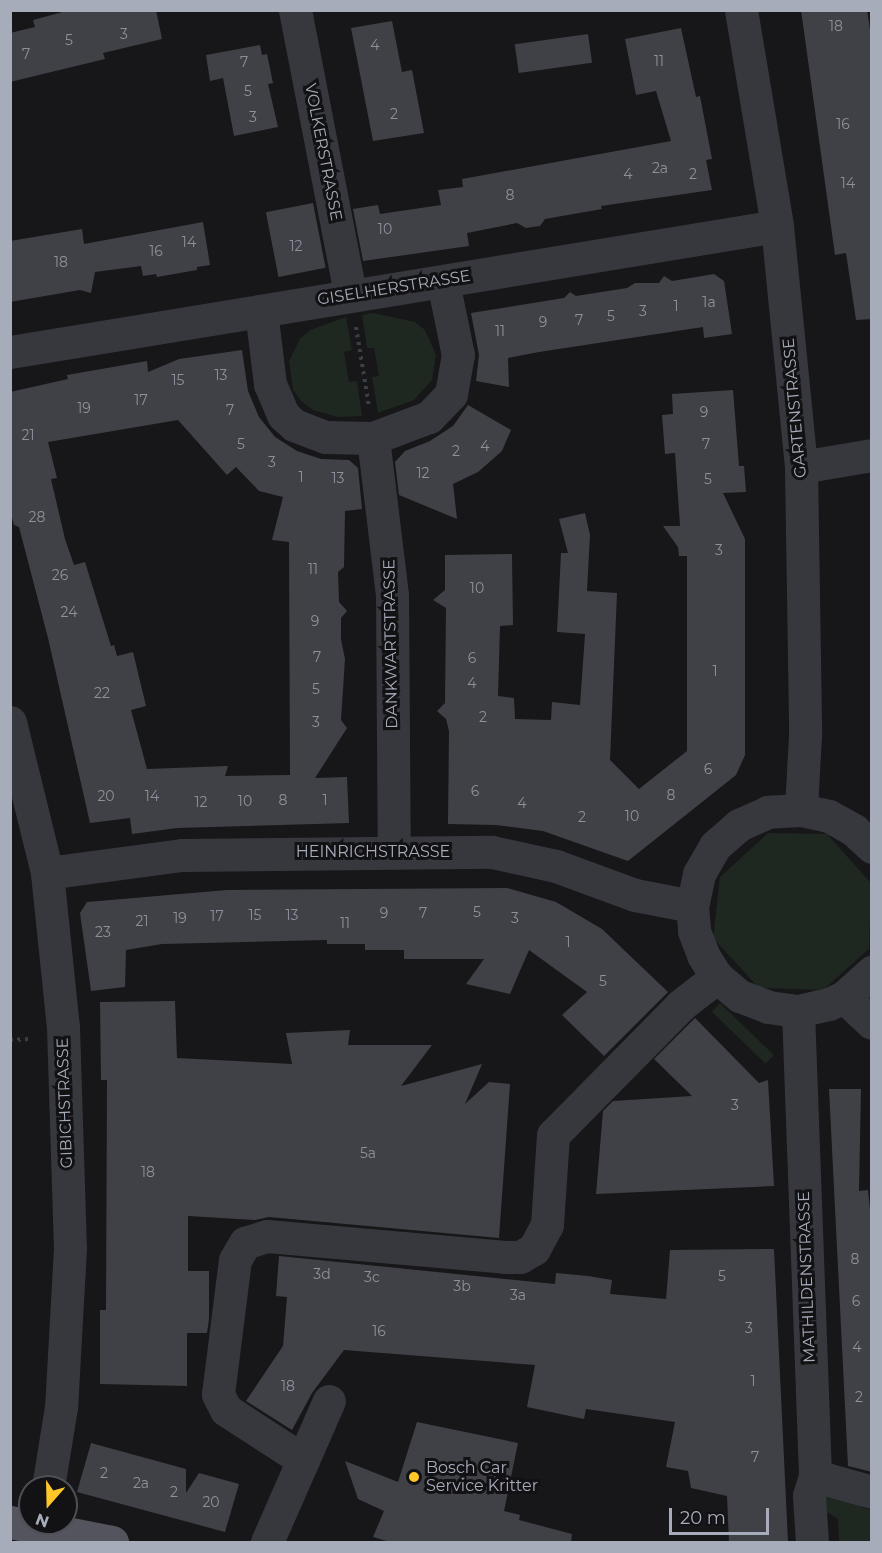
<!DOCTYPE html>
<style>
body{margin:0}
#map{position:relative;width:882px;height:1553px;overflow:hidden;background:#171619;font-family:Montserrat,sans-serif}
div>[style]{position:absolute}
.green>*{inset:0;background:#1e2720;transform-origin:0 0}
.building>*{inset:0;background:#404146;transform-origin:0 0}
.path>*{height:4px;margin-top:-2px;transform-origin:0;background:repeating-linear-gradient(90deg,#3d3f45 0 3px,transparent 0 7.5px)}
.minor>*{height:33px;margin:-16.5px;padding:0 16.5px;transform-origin:16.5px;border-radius:16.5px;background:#37383e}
.major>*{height:33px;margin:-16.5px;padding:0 16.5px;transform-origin:16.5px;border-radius:16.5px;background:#53545d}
.dots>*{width:16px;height:16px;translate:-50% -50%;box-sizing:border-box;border:3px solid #121114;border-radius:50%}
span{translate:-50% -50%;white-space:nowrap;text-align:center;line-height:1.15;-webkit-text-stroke:6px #121114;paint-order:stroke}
.number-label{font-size:14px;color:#8d919d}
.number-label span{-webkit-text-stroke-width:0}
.street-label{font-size:16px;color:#a7acba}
.poi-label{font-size:16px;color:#a7acba}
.left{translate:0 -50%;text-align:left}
.frame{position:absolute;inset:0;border:12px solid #a7acba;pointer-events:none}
.north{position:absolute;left:18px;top:1475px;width:60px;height:60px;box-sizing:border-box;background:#121114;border:2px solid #4e4f56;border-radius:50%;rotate:200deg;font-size:16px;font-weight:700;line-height:24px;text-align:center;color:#a7acba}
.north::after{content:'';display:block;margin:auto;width:21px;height:27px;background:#ffc728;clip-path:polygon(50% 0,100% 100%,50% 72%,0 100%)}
.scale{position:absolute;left:669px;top:1508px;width:100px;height:27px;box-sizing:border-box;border:3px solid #a7acba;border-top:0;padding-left:8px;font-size:18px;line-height:21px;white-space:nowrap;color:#a7acba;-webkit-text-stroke:4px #121114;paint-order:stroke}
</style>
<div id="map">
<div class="green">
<i style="clip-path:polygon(373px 313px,415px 322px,425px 330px,436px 355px,432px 380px,414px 400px,378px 413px,372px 377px,379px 376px,374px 348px,367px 348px,362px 315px)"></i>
<i style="clip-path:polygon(346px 317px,352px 350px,344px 352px,349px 382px,357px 381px,362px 416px,338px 417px,313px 410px,301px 401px,293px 390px,289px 361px,300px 339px,310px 330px)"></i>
<i style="clip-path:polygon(768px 833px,827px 834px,871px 883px,869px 949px,823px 990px,759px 988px,713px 938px,720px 877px)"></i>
<i style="left:720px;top:1003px;width:75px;height:12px;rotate:44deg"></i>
<i style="clip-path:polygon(821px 1492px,859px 1496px,861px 1507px,871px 1510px,871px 1542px,839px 1542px,838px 1519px,820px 1508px)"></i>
</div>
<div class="building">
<i style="clip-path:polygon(70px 10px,156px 10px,162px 39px,103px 53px,105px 59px,10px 82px,10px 33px,35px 27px,33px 20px)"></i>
<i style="clip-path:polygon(801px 10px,867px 10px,872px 42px,872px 319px,856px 320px,846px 253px,835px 255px)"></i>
<i style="clip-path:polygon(392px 21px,402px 72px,412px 70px,424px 133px,373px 141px,351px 28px)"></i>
<i style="clip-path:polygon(681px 28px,696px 97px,700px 96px,712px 159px,706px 160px,712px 190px,601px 206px,602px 209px,545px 219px,540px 226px,526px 228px,517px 223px,467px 233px,469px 246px,363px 261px,353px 209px,378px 205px,380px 214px,441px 205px,438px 190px,463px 187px,462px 179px,671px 141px,656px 91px,636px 95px,625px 39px)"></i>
<i style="left:588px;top:34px;width:29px;height:74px;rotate:82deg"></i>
<i style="clip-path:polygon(260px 45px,262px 55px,267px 54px,273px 83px,268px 84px,278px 127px,234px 136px,223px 78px,210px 81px,206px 55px)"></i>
<i style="left:313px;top:203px;width:66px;height:48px;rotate:79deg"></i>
<i style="clip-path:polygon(203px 222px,210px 265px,197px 267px,197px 270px,157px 277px,156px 274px,143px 276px,141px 266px,95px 272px,91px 293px,80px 290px,10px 302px,10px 241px,82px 229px,84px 244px)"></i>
<i style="clip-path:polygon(714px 274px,724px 281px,732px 334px,704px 338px,703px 327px,539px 352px,508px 358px,509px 387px,476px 381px,479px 355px,471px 313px,564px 298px,570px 292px,576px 296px,627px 288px,635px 283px,659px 283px,664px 276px,672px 281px)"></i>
<i style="clip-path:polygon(evenodd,242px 350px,248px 391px,259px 417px,275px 437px,297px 451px,321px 459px,349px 460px,358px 468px,362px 509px,345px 511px,344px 567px,338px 572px,339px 602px,347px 611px,341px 618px,341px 639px,345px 659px,341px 720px,347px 728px,315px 778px,347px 777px,349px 823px,177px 828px,132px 834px,130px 818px,90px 823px,48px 638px,19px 527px,14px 525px,10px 511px,10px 392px,68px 379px,67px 375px,147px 361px,148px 372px,179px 359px,242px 350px,178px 420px,227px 475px,236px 467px,259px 491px,283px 497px,272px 540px,289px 542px,290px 775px,225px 776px,228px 766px,147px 769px,131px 710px,146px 706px,133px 652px,117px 656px,114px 645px,111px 646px,85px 562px,74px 565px,65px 539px,51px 479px,57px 478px,48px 442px,178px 420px)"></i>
<i style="clip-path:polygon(733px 390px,739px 466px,744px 466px,746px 492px,723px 493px,745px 539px,745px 755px,736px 775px,628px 861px,543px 831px,496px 825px,448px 824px,449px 731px,446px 719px,437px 711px,445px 703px,446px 608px,433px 600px,445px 590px,445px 555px,512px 554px,513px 625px,500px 626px,498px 696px,514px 698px,515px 719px,551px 720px,552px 702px,580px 705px,585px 634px,557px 632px,561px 553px,568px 553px,559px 519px,585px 513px,590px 535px,587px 591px,617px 593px,610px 760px,639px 789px,687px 751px,687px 556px,679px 556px,678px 547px,663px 526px,680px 526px,675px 453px,665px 454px,662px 415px,673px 414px,672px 394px)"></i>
<i style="clip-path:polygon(468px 405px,511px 430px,502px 451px,478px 472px,453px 484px,457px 519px,399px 495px,395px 462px,405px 451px,430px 441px,453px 426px)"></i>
<i style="clip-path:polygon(507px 888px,556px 902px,602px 929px,668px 992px,604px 1056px,562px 1015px,587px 992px,529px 950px,510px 994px,466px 984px,484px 959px,404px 959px,404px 950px,365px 950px,365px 944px,327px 944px,327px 940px,162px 944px,126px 950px,125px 987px,91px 991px,80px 913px,87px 902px,227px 890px)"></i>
<i style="clip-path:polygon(175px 1001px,177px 1058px,292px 1064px,286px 1033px,350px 1030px,348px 1045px,432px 1045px,401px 1086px,482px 1064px,465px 1104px,489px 1082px,510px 1084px,499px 1238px,269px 1217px,255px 1220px,188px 1216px,188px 1271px,209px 1271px,209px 1319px,207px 1333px,187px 1333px,187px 1386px,100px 1384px,100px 1310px,106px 1310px,107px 1080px,101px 1080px,100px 1002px)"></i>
<i style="clip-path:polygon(695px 1018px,759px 1083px,768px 1080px,774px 1186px,596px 1194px,603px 1111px,613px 1101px,692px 1096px,654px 1059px)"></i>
<i style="clip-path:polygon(829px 1089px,861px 1089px,859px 1191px,868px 1190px,872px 1229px,872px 1472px,848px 1466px)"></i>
<i style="clip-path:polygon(774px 1249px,788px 1542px,729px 1542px,727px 1496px,691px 1488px,688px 1471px,666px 1467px,675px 1422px,586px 1409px,584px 1419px,527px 1407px,535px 1365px,344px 1350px,312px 1393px,292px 1430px,246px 1401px,283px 1346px,287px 1297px,276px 1296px,279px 1256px,555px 1284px,556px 1273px,588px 1276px,612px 1280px,610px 1294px,666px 1299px,670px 1250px)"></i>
<i style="clip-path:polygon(417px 1422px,518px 1443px,504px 1511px,520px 1515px,519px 1520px,572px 1534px,571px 1542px,390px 1542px,373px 1537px,384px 1511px,358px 1499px,345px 1461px,398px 1482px)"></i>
<i style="clip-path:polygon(91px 1443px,186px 1469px,186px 1493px,199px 1473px,239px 1484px,225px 1532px,77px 1492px)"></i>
</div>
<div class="path">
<i style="left:356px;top:327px;width:80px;rotate:80.7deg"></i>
<i style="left:10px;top:1040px;width:20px;rotate:-3deg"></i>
</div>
<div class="minor">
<i style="left:295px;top:10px;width:289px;rotate:79deg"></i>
<i style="left:741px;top:10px;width:219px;rotate:80.5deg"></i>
<i style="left:777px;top:226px;width:242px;rotate:84.3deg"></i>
<i style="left:801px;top:467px;width:268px;rotate:89.1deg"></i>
<i style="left:805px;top:735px;width:75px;rotate:93.1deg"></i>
<i style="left:261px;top:311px;width:74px;rotate:83deg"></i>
<i style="left:270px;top:384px;width:34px;rotate:67deg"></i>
<i style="left:283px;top:415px;width:15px;rotate:42deg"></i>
<i style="left:294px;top:425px;width:33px;rotate:21deg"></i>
<i style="left:325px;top:437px;width:48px;rotate:1.2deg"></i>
<i style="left:373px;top:438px;width:60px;rotate:-20.6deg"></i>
<i style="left:429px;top:417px;width:32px;rotate:-46deg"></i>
<i style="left:451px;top:394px;width:40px;rotate:-80deg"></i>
<i style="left:458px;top:355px;width:75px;rotate:-101.6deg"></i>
<i style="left:10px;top:352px;width:777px;rotate:-9.33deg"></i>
<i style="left:373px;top:438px;width:158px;rotate:83.1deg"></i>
<i style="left:392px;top:595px;width:256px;rotate:89.6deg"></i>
<i style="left:801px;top:467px;width:72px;rotate:-9.6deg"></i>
<i style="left:10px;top:722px;width:155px;rotate:76.2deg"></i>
<i style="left:47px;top:873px;width:155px;rotate:84.1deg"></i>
<i style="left:63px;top:1027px;width:221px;rotate:88.2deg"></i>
<i style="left:70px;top:1248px;width:159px;rotate:93.2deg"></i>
<i style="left:61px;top:1407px;width:81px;rotate:99.2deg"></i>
<i style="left:872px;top:847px;width:25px;rotate:-137deg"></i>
<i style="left:854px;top:830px;width:29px;rotate:-151deg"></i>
<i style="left:829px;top:816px;width:29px;rotate:-168deg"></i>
<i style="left:801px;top:810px;width:33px;rotate:177deg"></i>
<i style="left:768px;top:812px;width:32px;rotate:156deg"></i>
<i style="left:739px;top:825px;width:32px;rotate:139deg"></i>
<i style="left:715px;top:846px;width:32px;rotate:120deg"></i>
<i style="left:699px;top:874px;width:33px;rotate:102deg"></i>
<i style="left:692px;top:906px;width:25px;rotate:85deg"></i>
<i style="left:694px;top:931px;width:26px;rotate:69deg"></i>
<i style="left:703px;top:955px;width:26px;rotate:58deg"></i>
<i style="left:717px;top:977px;width:30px;rotate:40deg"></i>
<i style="left:740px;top:996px;width:30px;rotate:21deg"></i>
<i style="left:768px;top:1007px;width:30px;rotate:8deg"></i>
<i style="left:798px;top:1011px;width:32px;rotate:-13deg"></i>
<i style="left:829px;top:1004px;width:17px;rotate:-25deg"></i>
<i style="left:844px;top:997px;width:38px;rotate:-42deg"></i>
<i style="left:47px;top:873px;width:136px;rotate:-7.6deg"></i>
<i style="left:182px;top:855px;width:310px;rotate:-0.6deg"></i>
<i style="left:492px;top:852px;width:66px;rotate:12.3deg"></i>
<i style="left:556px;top:866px;width:84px;rotate:20.2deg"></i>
<i style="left:635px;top:895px;width:58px;rotate:10.9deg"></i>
<i style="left:844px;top:997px;width:38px;rotate:43deg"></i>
<i style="left:798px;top:1011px;width:465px;rotate:87.9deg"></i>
<i style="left:815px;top:1476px;width:21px;rotate:107deg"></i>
<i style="left:809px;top:1496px;width:46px;rotate:86.3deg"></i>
<i style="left:303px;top:1460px;width:92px;rotate:-147deg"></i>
<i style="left:226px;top:1410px;width:18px;rotate:-117deg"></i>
<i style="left:218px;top:1394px;width:135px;rotate:-82.8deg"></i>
<i style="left:235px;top:1260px;width:20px;rotate:-60deg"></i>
<i style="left:245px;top:1243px;width:23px;rotate:-18deg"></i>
<i style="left:267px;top:1236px;width:239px;rotate:5deg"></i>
<i style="left:505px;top:1257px;width:15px"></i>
<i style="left:520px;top:1257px;width:16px;rotate:-30deg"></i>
<i style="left:534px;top:1249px;width:27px;rotate:-62deg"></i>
<i style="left:547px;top:1225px;width:90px;rotate:-86.2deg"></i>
<i style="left:553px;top:1135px;width:182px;rotate:-45.4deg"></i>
<i style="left:681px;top:1005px;width:46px;rotate:-37.9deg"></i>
<i style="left:815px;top:1476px;width:59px;rotate:15.7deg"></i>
<i style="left:267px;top:1542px;width:154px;rotate:-66.3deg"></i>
</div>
<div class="major">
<i style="left:10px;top:1522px;width:104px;rotate:11.1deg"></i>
</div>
<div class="dots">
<i style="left:414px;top:1477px;background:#ffc728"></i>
</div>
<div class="number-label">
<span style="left:836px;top:26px">18</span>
<span style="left:124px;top:34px">3</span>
<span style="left:69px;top:40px">5</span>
<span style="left:375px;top:45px">4</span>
<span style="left:26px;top:54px">7</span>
<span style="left:659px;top:61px">11</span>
<span style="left:244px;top:62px">7</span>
<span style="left:248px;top:91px">5</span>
<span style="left:394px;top:114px">2</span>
<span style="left:253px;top:117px">3</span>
<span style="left:843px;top:124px">16</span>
<span style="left:660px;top:168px">2a</span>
<span style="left:628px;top:174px">4</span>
<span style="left:693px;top:174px">2</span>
<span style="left:848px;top:183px">14</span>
<span style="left:510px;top:195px">8</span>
<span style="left:385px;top:229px">10</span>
<span style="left:189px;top:242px">14</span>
<span style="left:296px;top:246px">12</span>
<span style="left:156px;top:251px">16</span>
<span style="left:61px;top:262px">18</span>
<span style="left:709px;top:302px">1a</span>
<span style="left:676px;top:306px">1</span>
<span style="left:643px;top:311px">3</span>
<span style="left:611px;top:316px">5</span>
<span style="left:579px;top:320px">7</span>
<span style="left:543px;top:322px">9</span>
<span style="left:500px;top:331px">11</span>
<span style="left:221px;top:375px">13</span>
<span style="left:178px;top:380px">15</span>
<span style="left:141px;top:400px">17</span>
<span style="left:84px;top:408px">19</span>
<span style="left:230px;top:410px">7</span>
<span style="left:704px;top:412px">9</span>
<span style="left:28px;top:435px">21</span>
<span style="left:241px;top:444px">5</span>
<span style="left:706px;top:444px">7</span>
<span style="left:485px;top:446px">4</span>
<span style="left:456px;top:451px">2</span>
<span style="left:272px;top:462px">3</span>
<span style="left:423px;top:473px">12</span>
<span style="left:301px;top:477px">1</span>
<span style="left:338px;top:478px">13</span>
<span style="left:708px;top:479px">5</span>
<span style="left:37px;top:517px">28</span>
<span style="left:719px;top:550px">3</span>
<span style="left:313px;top:569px">11</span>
<span style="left:60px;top:575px">26</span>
<span style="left:477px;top:588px">10</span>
<span style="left:69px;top:612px">24</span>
<span style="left:315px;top:621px">9</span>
<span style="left:317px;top:657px">7</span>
<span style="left:472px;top:658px">6</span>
<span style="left:715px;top:671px">1</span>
<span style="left:472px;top:683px">4</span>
<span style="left:316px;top:689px">5</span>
<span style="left:102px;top:693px">22</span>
<span style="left:483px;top:717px">2</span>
<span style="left:316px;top:722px">3</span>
<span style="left:708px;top:769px">6</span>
<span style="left:475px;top:791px">6</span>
<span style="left:671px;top:795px">8</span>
<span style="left:106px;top:796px">20</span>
<span style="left:152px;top:796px">14</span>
<span style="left:283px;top:800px">8</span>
<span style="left:325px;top:800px">1</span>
<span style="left:245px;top:801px">10</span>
<span style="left:201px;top:802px">12</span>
<span style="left:522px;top:803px">4</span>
<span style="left:632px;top:816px">10</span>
<span style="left:582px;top:817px">2</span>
<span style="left:477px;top:912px">5</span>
<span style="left:384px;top:913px">9</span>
<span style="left:423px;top:913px">7</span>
<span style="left:255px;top:915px">15</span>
<span style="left:292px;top:915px">13</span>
<span style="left:217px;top:916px">17</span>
<span style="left:180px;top:918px">19</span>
<span style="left:515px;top:918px">3</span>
<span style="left:142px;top:921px">21</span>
<span style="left:345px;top:923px">11</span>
<span style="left:103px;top:932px">23</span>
<span style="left:568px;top:942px">1</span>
<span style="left:603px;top:981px">5</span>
<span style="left:735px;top:1105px">3</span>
<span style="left:368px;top:1153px">5a</span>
<span style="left:148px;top:1172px">18</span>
<span style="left:855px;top:1259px">8</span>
<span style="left:322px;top:1274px">3d</span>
<span style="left:722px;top:1276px">5</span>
<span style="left:372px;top:1277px">3c</span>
<span style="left:462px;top:1286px">3b</span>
<span style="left:518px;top:1295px">3a</span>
<span style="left:856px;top:1301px">6</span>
<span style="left:749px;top:1328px">3</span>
<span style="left:379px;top:1331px">16</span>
<span style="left:857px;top:1347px">4</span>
<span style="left:753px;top:1381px">1</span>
<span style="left:288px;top:1386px">18</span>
<span style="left:859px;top:1397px">2</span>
<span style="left:755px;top:1457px">7</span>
<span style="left:104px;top:1473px">2</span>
<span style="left:141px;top:1483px">2a</span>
<span style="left:174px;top:1492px">2</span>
<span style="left:211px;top:1502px">20</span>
</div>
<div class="street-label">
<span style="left:323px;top:152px;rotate:79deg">VOLKERSTRASSE</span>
<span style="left:394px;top:288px;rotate:-9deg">GISELHERSTRASSE</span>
<span style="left:795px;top:408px;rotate:-95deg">GARTENSTRASSE</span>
<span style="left:391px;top:644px;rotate:-91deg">DANKWARTSTRASSE</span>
<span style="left:373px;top:852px">HEINRICHSTRASSE</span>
<span style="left:65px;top:1103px;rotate:-92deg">GIBICHSTRASSE</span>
<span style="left:807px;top:1277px;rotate:-92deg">MATHILDENSTRASSE</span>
</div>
<div class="poi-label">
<span class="left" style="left:426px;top:1477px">Bosch Car<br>Service Kritter</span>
</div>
<div class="frame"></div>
<div class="north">N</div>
<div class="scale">20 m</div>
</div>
